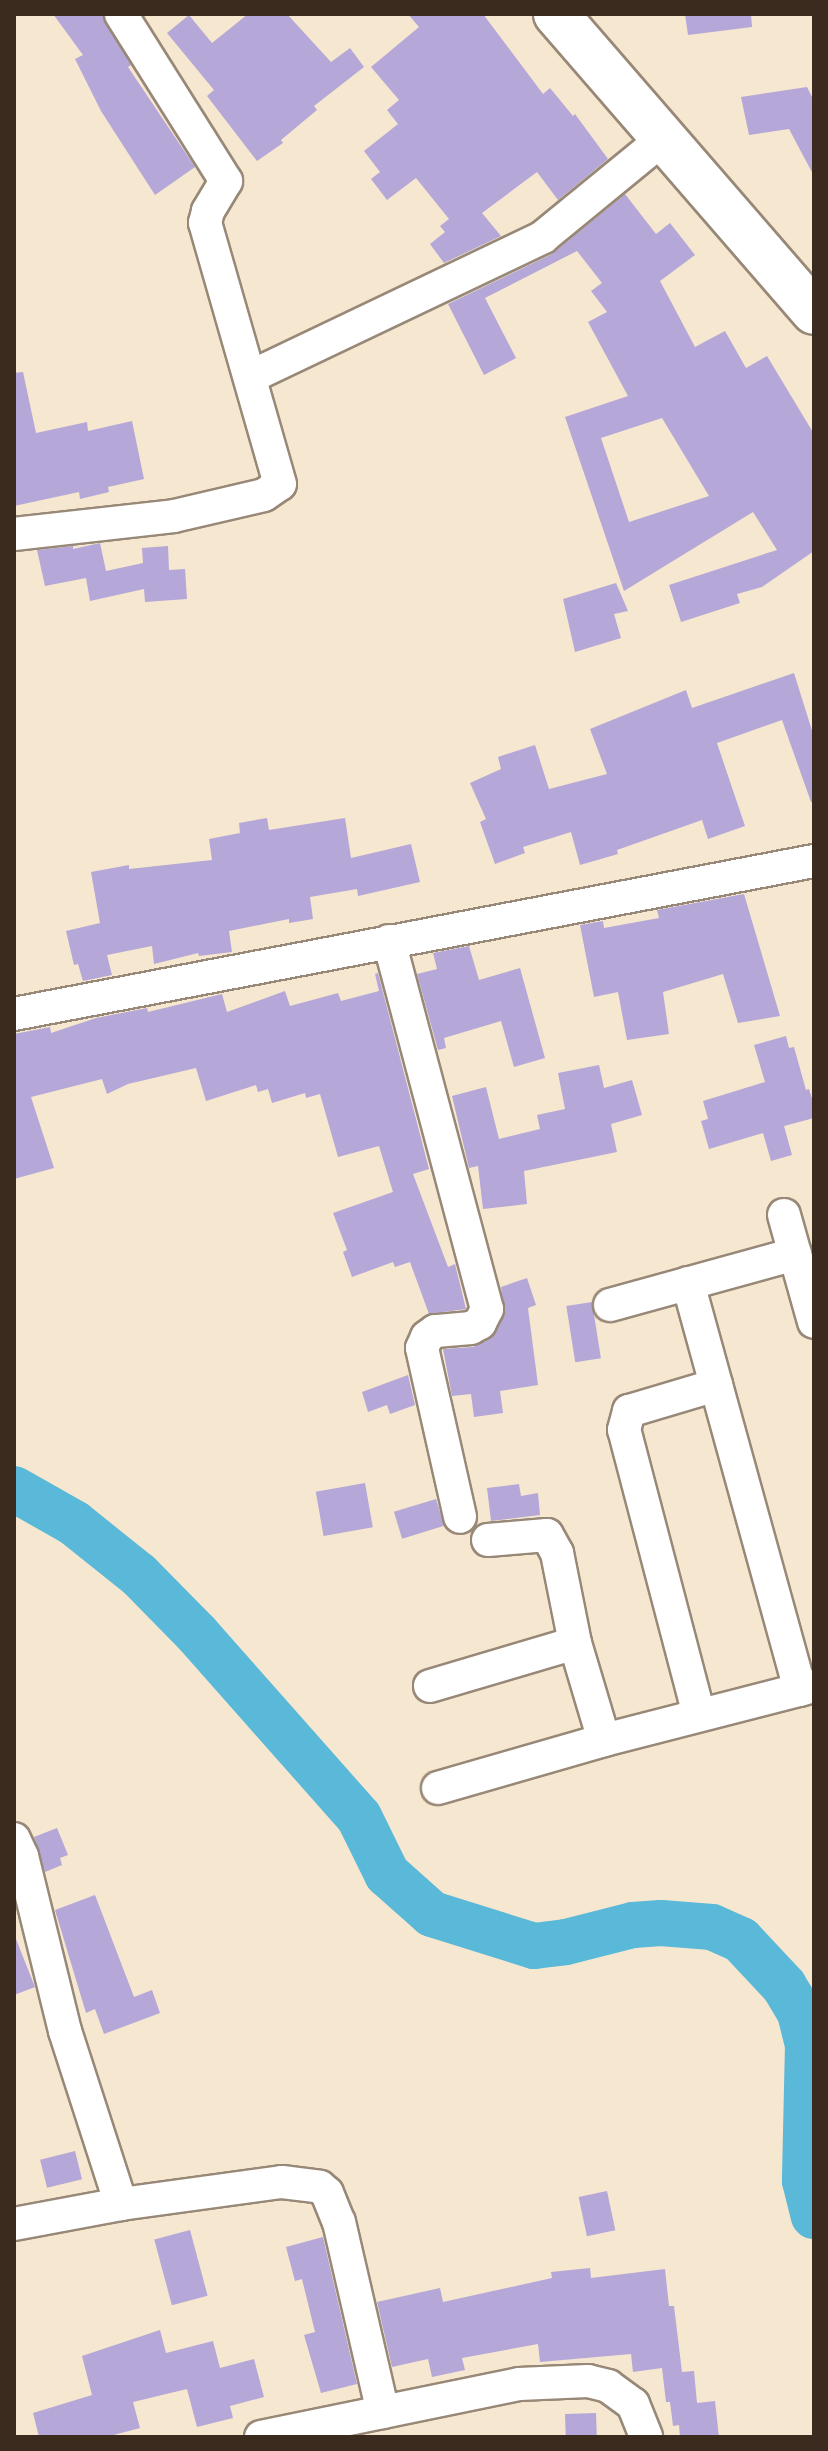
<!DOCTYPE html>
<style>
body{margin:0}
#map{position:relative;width:828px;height:2451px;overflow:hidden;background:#f6e7d0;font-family:Mali,sans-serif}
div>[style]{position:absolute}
.river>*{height:46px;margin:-23px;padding:0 23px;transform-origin:23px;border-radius:23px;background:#5ab8d8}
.building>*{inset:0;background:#b5a7d7;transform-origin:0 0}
.roads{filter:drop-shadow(2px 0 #988877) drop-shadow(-2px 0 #988877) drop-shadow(0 2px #988877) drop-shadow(0 -2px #988877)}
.minor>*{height:32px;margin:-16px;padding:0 16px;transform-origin:16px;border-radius:16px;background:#fff}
.highway>*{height:44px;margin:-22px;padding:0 22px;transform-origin:22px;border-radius:22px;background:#fff}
span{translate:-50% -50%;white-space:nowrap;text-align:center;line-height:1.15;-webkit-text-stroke:6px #fbf7ec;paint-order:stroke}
.frame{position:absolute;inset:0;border:16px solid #3b2a1e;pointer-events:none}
</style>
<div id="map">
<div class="river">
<i style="left:14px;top:1489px;width:69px;rotate:29.5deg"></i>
<i style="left:74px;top:1523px;width:83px;rotate:38.7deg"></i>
<i style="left:139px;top:1575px;width:83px;rotate:45.5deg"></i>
<i style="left:197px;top:1634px;width:244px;rotate:48.5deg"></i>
<i style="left:359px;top:1817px;width:64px;rotate:63.8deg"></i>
<i style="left:387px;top:1874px;width:60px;rotate:41.6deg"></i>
<i style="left:432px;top:1914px;width:107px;rotate:17.4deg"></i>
<i style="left:534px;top:1946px;width:32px;rotate:-7deg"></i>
<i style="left:566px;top:1942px;width:69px;rotate:-14.2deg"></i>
<i style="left:633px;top:1925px;width:28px;rotate:-4deg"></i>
<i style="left:661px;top:1923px;width:51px;rotate:4.5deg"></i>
<i style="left:712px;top:1927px;width:32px;rotate:24deg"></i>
<i style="left:741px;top:1940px;width:63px;rotate:46.9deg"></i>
<i style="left:784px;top:1986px;width:31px;rotate:59deg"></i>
<i style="left:800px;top:2013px;width:32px;rotate:76deg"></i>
<i style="left:808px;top:2044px;width:137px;rotate:91.3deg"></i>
<i style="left:805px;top:2181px;width:36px;rotate:76deg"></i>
</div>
<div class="building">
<i style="clip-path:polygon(53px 14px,102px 14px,131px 65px,128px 67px,195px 167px,155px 195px,101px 111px,75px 59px,83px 55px)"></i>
<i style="clip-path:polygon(248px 14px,287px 14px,331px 62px,350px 48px,364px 67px,314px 106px,317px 110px,281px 140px,283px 143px,257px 161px,207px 96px,214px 90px,167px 33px,189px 15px,212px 43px)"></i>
<i style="clip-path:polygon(408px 14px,483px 14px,543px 94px,550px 88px,573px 116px,575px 114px,608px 159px,558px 200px,537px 172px,482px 213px,501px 236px,444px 263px,430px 244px,445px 232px,440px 226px,449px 219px,416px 178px,387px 200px,371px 179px,380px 172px,364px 151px,398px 124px,387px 110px,399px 100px,371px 67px,419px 27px)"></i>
<i style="clip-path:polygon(685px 14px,751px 14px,752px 27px,688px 35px)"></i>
<i style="clip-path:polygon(807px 87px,814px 101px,814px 176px,789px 129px,749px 135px,741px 97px)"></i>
<i style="clip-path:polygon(evenodd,625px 194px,656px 234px,670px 223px,695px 255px,660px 281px,695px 347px,725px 331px,746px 368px,767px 356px,814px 434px,814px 551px,762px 587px,737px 594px,740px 603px,681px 622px,669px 585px,777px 550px,753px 512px,624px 591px,565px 417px,628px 396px,588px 322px,607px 312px,591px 291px,602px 283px,577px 251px,485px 298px,516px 358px,484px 375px,448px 304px,552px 254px,625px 194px,662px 418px,709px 496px,629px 522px,601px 438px,662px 418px)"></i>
<i style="clip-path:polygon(23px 372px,36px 433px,87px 422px,88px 431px,132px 421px,144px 479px,108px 487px,109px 492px,80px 499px,79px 492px,14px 506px,14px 373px)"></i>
<i style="clip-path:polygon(100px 543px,106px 571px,143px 563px,142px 548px,168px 546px,169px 570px,185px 569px,187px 599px,145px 602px,144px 589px,90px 601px,86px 578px,45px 586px,37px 550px,73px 546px,73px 549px)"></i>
<i style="clip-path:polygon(616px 583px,628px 611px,614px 614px,621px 638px,575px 652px,563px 599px)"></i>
<i style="clip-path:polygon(794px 673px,814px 737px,814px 802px,811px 802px,782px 720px,717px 743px,745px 826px,708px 839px,702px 820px,617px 850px,618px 854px,580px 865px,571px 832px,523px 847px,525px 853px,495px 864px,480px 822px,486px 819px,470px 783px,501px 769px,498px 757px,535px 745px,549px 789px,607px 774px,590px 729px,686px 690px,692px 708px)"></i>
<i style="clip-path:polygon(267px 818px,269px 830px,345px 818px,351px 858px,411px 844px,420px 882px,358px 896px,357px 889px,310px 897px,313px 919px,289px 923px,289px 919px,229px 931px,232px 952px,199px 956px,198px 953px,154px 964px,152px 946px,107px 955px,112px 975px,83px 981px,78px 964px,74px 965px,66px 931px,100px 923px,91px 872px,129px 865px,129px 869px,212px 860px,209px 839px,240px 833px,239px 823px)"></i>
<i style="clip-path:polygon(744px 894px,780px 1016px,738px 1023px,723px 974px,663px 992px,669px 1034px,627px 1040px,618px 992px,594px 997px,580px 925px,603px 921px,604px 928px,659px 918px,657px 910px)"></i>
<i style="clip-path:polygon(469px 946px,479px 980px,520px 968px,545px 1058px,514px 1067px,501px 1021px,444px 1038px,446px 1048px,438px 1050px,417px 974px,437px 969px,433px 953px)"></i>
<i style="clip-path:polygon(378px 973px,429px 1169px,413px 1174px,448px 1267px,455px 1264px,466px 1309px,429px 1314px,410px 1262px,395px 1267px,393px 1262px,352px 1277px,343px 1252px,347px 1250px,333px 1213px,393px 1192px,379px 1146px,338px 1157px,320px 1094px,306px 1098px,305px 1093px,272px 1103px,268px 1089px,258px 1092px,256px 1085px,206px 1101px,196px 1068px,128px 1084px,107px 1094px,102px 1079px,31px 1097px,54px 1168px,14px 1179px,14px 1034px,50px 1027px,51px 1033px,96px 1018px,147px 1008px,148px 1012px,222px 994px,227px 1012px,285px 991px,290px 1006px,338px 993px,341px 1001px,379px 991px,375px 974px)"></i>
<i style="clip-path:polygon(786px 1036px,789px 1048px,794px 1047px,806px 1090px,809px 1089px,814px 1105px,814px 1118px,784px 1126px,792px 1155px,771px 1161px,763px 1133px,709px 1149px,701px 1121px,708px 1119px,703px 1101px,765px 1082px,754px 1045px)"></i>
<i style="clip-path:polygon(599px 1065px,604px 1088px,632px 1080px,642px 1115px,611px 1124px,617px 1152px,524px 1171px,527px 1204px,483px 1209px,478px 1166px,469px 1168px,452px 1096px,486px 1087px,499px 1139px,540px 1129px,537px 1115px,565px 1109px,558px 1073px)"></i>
<i style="clip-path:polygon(527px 1278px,536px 1305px,528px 1308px,538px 1385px,500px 1391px,503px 1413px,474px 1417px,471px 1394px,452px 1396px,443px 1349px,473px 1347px,490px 1339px,504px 1316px,501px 1287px)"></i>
<i style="left:592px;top:1302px;width:57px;height:26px;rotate:81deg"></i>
<i style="clip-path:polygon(408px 1375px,415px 1405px,390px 1414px,387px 1405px,368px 1412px,362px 1392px)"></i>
<i style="left:365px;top:1483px;width:45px;height:50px;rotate:80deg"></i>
<i style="clip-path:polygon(519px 1484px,521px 1496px,538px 1493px,540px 1515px,491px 1521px,487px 1488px)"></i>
<i style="left:436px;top:1499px;width:28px;height:44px;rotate:73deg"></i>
<i style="clip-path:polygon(57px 1828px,68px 1855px,60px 1858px,62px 1865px,45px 1872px,34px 1837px)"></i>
<i style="clip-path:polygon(95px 1895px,134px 1997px,152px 1990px,160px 2013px,104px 2034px,95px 2009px,86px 2013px,55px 1910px)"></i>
<i style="clip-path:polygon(14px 1934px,35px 1987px,14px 1995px)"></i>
<i style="left:75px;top:2151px;width:29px;height:36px;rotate:76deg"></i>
<i style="left:607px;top:2191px;width:40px;height:29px;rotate:78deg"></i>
<i style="left:190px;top:2230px;width:68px;height:37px;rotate:75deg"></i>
<i style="clip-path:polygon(323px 2237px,357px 2384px,321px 2393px,304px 2335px,315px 2332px,302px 2279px,295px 2281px,286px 2247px)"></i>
<i style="clip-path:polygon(590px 2268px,591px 2278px,665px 2269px,669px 2306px,674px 2306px,682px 2372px,694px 2371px,697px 2403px,715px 2401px,719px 2437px,680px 2437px,679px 2425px,673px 2426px,670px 2402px,666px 2402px,662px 2368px,633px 2372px,631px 2354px,540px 2362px,538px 2344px,462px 2358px,465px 2370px,432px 2377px,428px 2359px,392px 2367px,377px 2302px,440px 2288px,443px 2302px,552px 2278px,551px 2272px)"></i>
<i style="clip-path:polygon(160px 2330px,166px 2353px,213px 2341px,220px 2368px,254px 2359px,264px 2397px,230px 2406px,233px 2418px,197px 2427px,187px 2389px,133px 2402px,140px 2428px,106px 2437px,39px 2437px,33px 2413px,92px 2395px,82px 2356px)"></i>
<i style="left:596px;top:2413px;width:24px;height:31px;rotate:88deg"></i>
</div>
<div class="roads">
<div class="minor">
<i style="left:250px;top:377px;width:325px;rotate:-25.5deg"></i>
<i style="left:543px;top:237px;width:156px;rotate:-39.3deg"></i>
<i style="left:14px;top:534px;width:161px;rotate:-6.4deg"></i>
<i style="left:174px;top:516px;width:92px;rotate:-13.1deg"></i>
<i style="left:264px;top:495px;width:19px;rotate:-35deg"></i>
<i style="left:280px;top:484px;width:272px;rotate:-106deg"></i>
<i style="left:205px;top:223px;width:12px;rotate:-76deg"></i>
<i style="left:208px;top:211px;width:35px;rotate:-59deg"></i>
<i style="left:226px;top:181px;width:197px;rotate:-122.2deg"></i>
<i style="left:389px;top:941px;width:381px;rotate:75.1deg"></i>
<i style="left:487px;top:1309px;width:16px;rotate:117deg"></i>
<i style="left:480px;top:1323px;width:10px;rotate:151deg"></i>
<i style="left:471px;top:1328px;width:36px;rotate:175deg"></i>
<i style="left:435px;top:1331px;width:10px;rotate:143deg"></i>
<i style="left:427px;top:1337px;width:12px;rotate:114deg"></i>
<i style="left:422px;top:1348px;width:173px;rotate:77.3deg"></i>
<i style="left:14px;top:1014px;width:814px;rotate:-10.83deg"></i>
<i style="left:784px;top:1215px;width:111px;rotate:74.3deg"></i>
<i style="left:688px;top:1283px;width:422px;rotate:74.6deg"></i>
<i style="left:610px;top:1305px;width:192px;rotate:-15.4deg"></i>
<i style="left:488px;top:1540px;width:59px;rotate:-4.8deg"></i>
<i style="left:547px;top:1535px;width:21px;rotate:61deg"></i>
<i style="left:557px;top:1553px;width:92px;rotate:78.7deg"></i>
<i style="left:430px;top:1686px;width:151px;rotate:-16.5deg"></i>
<i style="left:575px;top:1643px;width:101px;rotate:73.4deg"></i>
<i style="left:699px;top:1715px;width:295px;rotate:-104.7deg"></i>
<i style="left:624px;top:1430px;width:20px;rotate:-75deg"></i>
<i style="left:629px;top:1411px;width:91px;rotate:-16.6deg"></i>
<i style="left:438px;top:1788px;width:173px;rotate:-16.1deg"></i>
<i style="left:604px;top:1740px;width:217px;rotate:-14.4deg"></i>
<i style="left:14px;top:1839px;width:19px;rotate:65deg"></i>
<i style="left:22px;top:1856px;width:180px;rotate:76.2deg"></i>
<i style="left:65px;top:2031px;width:182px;rotate:72.1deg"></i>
<i style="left:14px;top:2224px;width:109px;rotate:-10.6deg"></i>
<i style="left:121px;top:2204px;width:162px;rotate:-7.8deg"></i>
<i style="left:282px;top:2182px;width:38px;rotate:7deg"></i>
<i style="left:320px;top:2187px;width:9px;rotate:41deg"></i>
<i style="left:327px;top:2193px;width:31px;rotate:68deg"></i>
<i style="left:339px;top:2222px;width:195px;rotate:77deg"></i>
<i style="left:261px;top:2437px;width:263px;rotate:-11.6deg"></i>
<i style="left:519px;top:2384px;width:69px;rotate:-2.5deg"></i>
<i style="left:588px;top:2381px;width:21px;rotate:14deg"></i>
<i style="left:608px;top:2386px;width:31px;rotate:36deg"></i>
<i style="left:633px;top:2404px;width:35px;rotate:68deg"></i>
</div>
<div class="highway">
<i style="left:556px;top:14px;width:394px;rotate:49.1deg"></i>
</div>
</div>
<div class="frame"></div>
</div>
